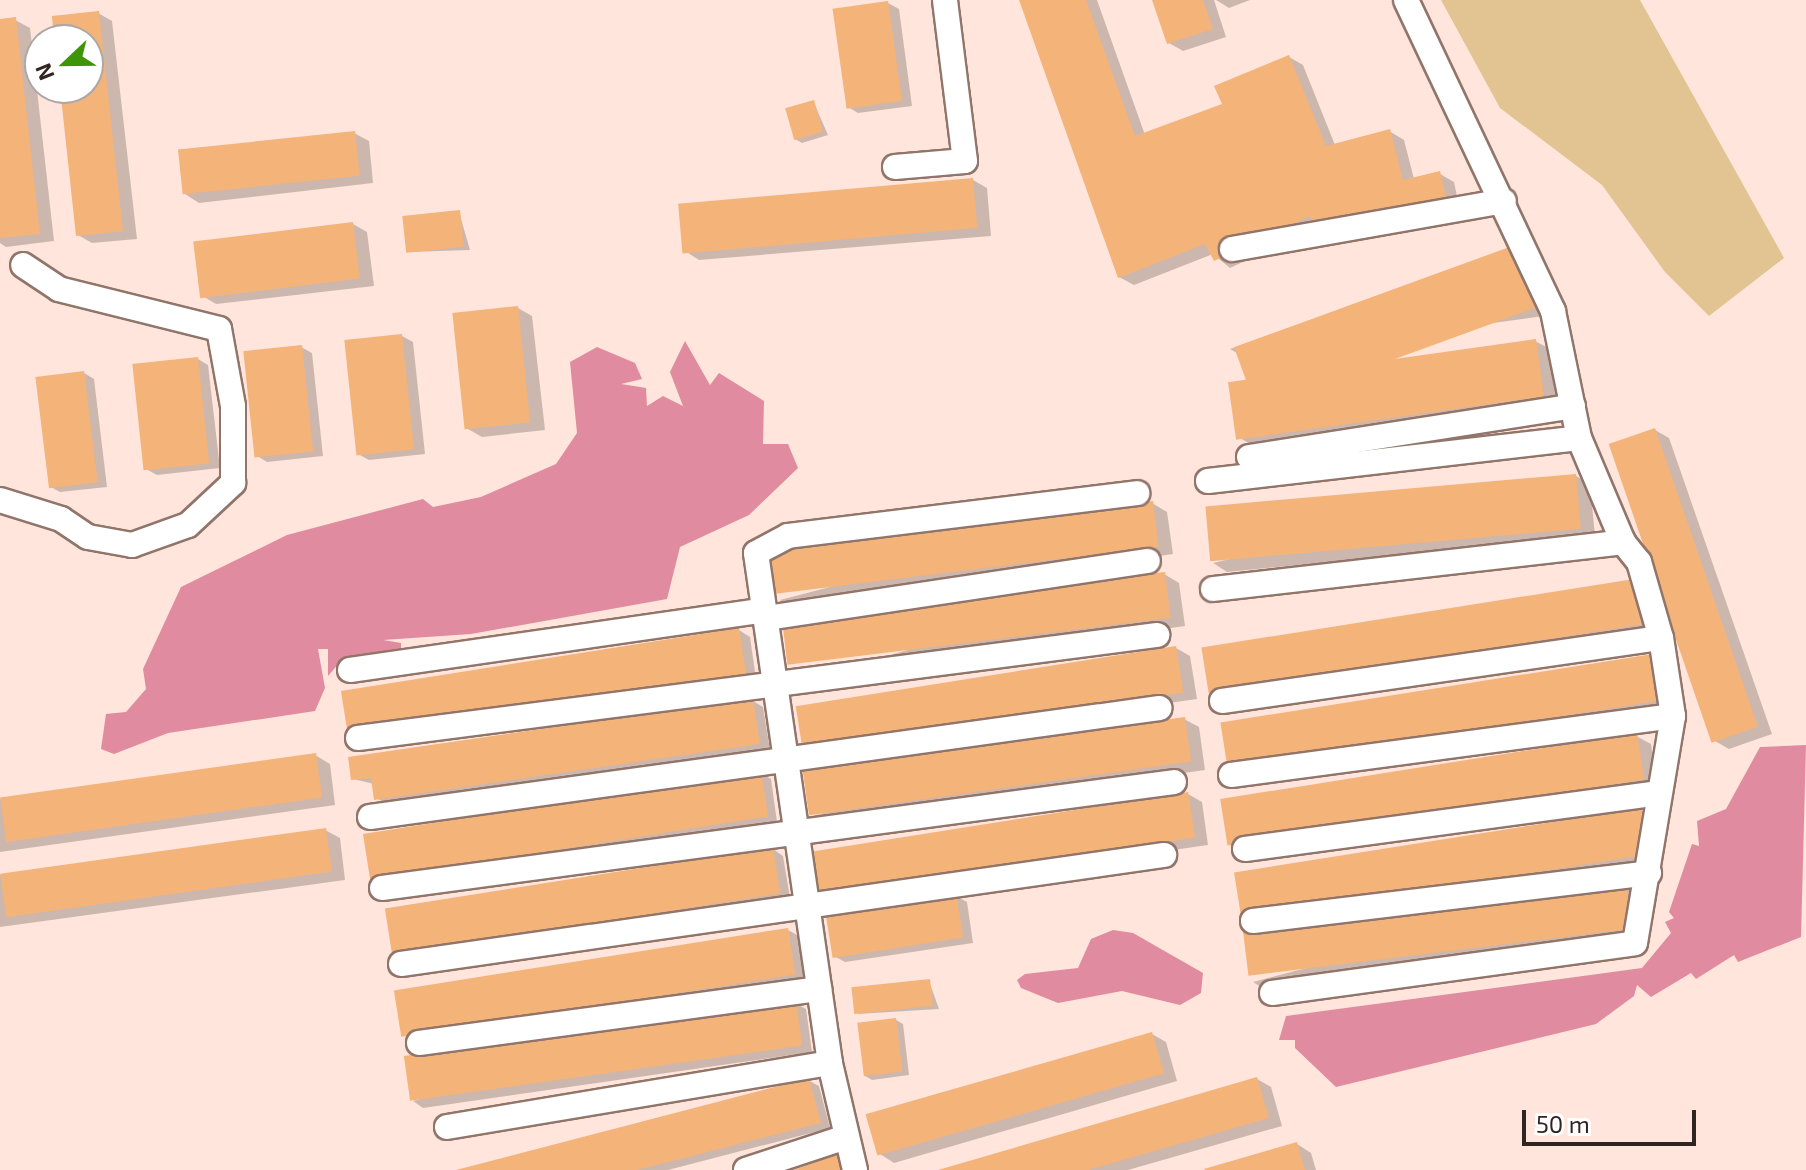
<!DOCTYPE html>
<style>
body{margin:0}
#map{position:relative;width:1806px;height:1170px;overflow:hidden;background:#ffe5db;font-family:"Exo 2",sans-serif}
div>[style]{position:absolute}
.green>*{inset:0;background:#e1c491}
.water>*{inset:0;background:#e08b9f}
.shadow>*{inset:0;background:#0003}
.building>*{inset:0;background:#f4b379;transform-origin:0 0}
.roads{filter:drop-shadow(2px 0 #91756a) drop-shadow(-2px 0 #91756a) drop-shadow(0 2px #91756a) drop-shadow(0 -2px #91756a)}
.minor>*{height:24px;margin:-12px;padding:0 12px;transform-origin:12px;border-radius:12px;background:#fff}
span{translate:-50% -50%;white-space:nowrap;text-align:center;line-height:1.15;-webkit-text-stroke:8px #fff;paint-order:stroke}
.north{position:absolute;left:24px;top:24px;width:80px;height:80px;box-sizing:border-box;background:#fff;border:2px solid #ada8a6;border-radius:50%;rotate:248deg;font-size:22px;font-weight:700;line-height:32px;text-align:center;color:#312521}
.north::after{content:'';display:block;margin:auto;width:28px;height:36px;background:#3e9508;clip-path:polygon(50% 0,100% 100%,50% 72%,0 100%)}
.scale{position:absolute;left:1522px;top:1110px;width:174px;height:36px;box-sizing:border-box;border:4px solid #312521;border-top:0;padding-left:10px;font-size:24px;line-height:28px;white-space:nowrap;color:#312521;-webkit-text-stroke:6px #fff;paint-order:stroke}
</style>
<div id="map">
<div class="green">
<i style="clip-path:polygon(1441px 0,1640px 0,1784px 258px,1709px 316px,1665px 272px,1602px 185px,1500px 108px)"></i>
</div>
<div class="water">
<i style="clip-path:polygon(685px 341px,710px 385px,719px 373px,764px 401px,763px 444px,788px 444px,798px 468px,749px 515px,680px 547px,667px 599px,471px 634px,383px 640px,401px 643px,401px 652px,340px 662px,328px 676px,328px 649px,318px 649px,325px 688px,315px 711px,168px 733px,114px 754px,101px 749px,106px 714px,126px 712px,146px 689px,143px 669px,181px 587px,287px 535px,423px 499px,433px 507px,481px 497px,556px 464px,577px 433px,570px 362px,597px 347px,635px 363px,642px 379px,621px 384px,646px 388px,647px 406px,663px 396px,683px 406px,670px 372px)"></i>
<i style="clip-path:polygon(1806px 745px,1801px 937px,1738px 962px,1734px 955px,1696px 979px,1691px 973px,1651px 997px,1637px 985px,1634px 996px,1596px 1024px,1336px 1087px,1295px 1048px,1295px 1040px,1279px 1040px,1286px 1016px,1642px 968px,1671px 933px,1665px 922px,1674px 918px,1669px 912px,1692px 844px,1699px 846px,1697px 821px,1726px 809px,1760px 747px)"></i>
<i style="clip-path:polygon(1113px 930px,1133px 933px,1203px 973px,1201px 993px,1180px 1005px,1122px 991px,1058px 1003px,1021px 988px,1017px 980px,1025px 974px,1078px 968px,1091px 939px)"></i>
</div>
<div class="shadow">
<i style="clip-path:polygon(1021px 0,1097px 0,1145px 135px,1225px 105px,1289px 57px,1303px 65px,1335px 145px,1389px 131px,1404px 140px,1414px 179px,1440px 174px,1454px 182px,1460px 210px,1316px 228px,1230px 268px,1213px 254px,1134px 285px,1119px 277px)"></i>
<i style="clip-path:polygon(1154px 0,1214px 0,1226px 37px,1183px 51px,1169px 43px)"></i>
<i style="clip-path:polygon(1216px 0,1250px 0,1229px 8px)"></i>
<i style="clip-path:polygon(888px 3px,899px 9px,912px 106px,858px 113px,848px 107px)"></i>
<i style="clip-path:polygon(98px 13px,112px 21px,137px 239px,92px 243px,78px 235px,62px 88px,88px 88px,88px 40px,56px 40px)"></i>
<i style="clip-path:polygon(15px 20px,30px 28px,54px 241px,6px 247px,0 243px,0 21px)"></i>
<i style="clip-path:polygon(814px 103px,828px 135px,802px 143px,795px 139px)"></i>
<i style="clip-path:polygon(354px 133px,369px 141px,373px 183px,199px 203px,185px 194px)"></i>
<i style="clip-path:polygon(973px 180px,987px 188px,991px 236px,699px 260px,685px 251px)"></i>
<i style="clip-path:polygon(459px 212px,470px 250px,408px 252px)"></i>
<i style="clip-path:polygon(353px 224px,367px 232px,374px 286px,216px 304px,201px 295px)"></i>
<i style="clip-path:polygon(1515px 247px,1551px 315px,1244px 357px,1230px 349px)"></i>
<i style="clip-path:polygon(518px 308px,532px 316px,545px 430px,482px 437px,468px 429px)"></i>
<i style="clip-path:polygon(402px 336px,413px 342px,425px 454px,369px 460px,358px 454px)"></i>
<i style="clip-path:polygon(1535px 341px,1550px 349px,1557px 403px,1252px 445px,1238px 437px)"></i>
<i style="clip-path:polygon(301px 347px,312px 353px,323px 456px,267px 462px,257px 456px)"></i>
<i style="clip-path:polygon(198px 359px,208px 365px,220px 468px,157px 475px,146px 469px)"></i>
<i style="clip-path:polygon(84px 373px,94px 379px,107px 487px,60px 492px,49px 486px)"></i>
<i style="clip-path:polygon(1655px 430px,1669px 438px,1772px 734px,1729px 749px,1715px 741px)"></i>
<i style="clip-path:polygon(1576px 476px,1590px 484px,1595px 536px,1227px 572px,1213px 563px)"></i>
<i style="clip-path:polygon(1152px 503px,1167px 512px,1173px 554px,794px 609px,780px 600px)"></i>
<i style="clip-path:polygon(1164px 574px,1179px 583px,1185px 626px,806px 680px)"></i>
<i style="clip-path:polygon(1634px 581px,1654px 632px,1223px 693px,1208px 684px)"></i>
<i style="clip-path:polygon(739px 630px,750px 637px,756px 679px,359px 736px)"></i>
<i style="clip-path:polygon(1176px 648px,1190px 656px,1197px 699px,818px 753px)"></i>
<i style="clip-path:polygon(1653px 656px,1673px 707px,1241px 768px,1227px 759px)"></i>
<i style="clip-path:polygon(753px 701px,763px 707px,770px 750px,387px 804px,376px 798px,374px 784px,353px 779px)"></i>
<i style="clip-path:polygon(1184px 719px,1199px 727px,1205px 770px,826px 824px,812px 816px)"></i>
<i style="clip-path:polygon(1636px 736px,1651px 744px,1657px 787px,1242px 846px,1227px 838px)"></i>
<i style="clip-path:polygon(315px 755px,330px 764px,335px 805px,0 852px,0 799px)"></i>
<i style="clip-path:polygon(760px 773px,771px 779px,777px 822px,381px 878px,371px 872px)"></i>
<i style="clip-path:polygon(1188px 794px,1202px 802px,1208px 845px,830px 899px,815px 891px)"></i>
<i style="clip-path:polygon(1641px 810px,1655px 819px,1661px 861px,1256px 920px,1241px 911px)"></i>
<i style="clip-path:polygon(325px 830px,340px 838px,345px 880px,0 927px,0 875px)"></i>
<i style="clip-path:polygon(773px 849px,783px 856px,790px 898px,404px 954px,393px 947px)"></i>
<i style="clip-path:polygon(1625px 885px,1640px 894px,1646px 936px,1267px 991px,1253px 982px)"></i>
<i style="clip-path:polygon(956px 896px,967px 902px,973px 943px,845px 962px,834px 956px)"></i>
<i style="clip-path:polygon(788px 930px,799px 936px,805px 979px,413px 1035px,402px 1029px)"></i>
<i style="clip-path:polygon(929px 981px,939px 1009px,857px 1014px)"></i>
<i style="clip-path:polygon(795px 1003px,806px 1009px,812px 1052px,423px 1108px,413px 1101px)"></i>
<i style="clip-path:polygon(896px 1020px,903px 1024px,909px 1075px,872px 1080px,865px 1076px)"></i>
<i style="clip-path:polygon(1152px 1034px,1166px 1042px,1177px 1081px,894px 1163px,880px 1154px)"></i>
<i style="clip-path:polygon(1257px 1079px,1271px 1087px,1282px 1126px,1128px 1170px,943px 1170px)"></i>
<i style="clip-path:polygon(808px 1080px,819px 1086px,830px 1128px,668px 1170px,460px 1170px)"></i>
<i style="clip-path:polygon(1297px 1144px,1311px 1153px,1316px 1170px,1209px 1170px)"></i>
</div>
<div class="building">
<i style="clip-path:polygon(1019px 0,1086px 0,1135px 136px,1222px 104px,1214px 86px,1289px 55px,1326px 146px,1390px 129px,1403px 180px,1440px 171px,1447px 202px,1316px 235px,1310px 216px,1214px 261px,1205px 244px,1118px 278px)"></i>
<i style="clip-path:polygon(1152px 0,1203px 0,1213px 29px,1167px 44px)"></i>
<i style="left:888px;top:1px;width:101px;height:56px;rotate:82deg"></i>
<i style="clip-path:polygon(99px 11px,123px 231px,76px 236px,60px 88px,88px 88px,88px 40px,54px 40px,52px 16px)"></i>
<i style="clip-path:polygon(16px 17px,40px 234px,0 238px,0 19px)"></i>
<i style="left:814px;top:100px;width:33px;height:30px;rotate:74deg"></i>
<i style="left:355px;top:131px;width:45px;height:178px;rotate:84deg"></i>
<i style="left:973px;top:178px;width:50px;height:296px;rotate:85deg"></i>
<i style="left:460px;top:210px;width:37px;height:58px;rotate:84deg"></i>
<i style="left:353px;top:222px;width:57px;height:161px;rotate:83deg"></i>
<i style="left:1515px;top:245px;width:66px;height:299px;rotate:70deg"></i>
<i style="left:518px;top:306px;width:117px;height:66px;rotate:84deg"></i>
<i style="left:402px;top:334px;width:116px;height:58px;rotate:84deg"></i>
<i style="left:1536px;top:339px;width:58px;height:311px;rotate:82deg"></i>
<i style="left:302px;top:345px;width:107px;height:59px;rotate:84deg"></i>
<i style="left:198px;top:357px;width:107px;height:66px;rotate:84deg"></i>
<i style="left:84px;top:371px;width:112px;height:49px;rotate:83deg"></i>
<i style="left:1655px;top:428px;width:316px;height:49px;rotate:71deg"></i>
<i style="left:1576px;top:474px;width:55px;height:372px;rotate:85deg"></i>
<i style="left:1153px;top:501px;width:46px;height:386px;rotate:83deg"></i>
<i style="left:1165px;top:572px;width:46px;height:386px;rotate:83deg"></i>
<i style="left:1634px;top:579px;width:46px;height:438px;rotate:81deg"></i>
<i style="left:739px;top:628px;width:47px;height:403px;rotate:81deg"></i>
<i style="left:1176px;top:646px;width:47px;height:385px;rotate:81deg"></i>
<i style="left:1653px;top:654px;width:47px;height:438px;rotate:81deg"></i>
<i style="clip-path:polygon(753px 698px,760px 744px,374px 800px,371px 778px,351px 780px,348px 757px)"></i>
<i style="left:1185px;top:717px;width:45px;height:386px;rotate:82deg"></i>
<i style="left:1637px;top:733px;width:47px;height:422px;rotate:81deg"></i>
<i style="left:316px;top:753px;width:45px;height:319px;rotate:82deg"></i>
<i style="left:761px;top:771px;width:46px;height:403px;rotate:81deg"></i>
<i style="left:1188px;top:792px;width:46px;height:385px;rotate:81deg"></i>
<i style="left:1641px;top:808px;width:47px;height:412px;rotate:81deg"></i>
<i style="left:326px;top:828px;width:44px;height:329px;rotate:82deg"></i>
<i style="left:773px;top:847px;width:47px;height:393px;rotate:81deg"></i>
<i style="left:1626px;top:883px;width:46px;height:386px;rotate:83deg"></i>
<i style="left:956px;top:893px;width:45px;height:132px;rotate:81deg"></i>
<i style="left:788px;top:928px;width:47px;height:399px;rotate:81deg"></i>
<i style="left:930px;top:979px;width:27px;height:79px;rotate:84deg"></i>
<i style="left:796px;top:1001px;width:45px;height:396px;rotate:82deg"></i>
<i style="left:896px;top:1018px;width:54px;height:39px;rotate:83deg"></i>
<i style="left:1152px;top:1032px;width:43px;height:298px;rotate:74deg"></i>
<i style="clip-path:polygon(1257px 1077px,1269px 1118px,1088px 1170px,938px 1170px)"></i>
<i style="clip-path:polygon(809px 1078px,821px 1123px,637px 1170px,456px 1170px)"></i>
<i style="clip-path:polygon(1297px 1142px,1305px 1170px,1205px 1170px,1204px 1169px)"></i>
<i style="clip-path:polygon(837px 1154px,843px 1170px,794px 1170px)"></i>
</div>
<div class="roads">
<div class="minor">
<i style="left:895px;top:167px;width:70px;rotate:-4.9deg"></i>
<i style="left:965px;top:161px;width:162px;rotate:-97.1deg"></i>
<i style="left:1232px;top:249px;width:276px;rotate:-10deg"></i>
<i style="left:1249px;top:457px;width:328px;rotate:-8.9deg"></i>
<i style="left:1208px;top:481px;width:373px;rotate:-6.6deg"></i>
<i style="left:0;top:500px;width:64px;rotate:17.3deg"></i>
<i style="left:61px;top:519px;width:32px;rotate:34deg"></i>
<i style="left:88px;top:537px;width:45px;rotate:10.3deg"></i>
<i style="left:132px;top:545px;width:59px;rotate:-19.7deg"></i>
<i style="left:188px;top:525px;width:62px;rotate:-43deg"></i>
<i style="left:233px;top:483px;width:77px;rotate:-90deg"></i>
<i style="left:233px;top:406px;width:78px;rotate:-100.3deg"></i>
<i style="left:219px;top:329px;width:165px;rotate:-166deg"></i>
<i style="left:59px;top:289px;width:43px;rotate:-146.3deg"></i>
<i style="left:1213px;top:589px;width:413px;rotate:-6.5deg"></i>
<i style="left:1623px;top:542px;width:113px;rotate:-112.9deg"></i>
<i style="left:1579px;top:438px;width:130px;rotate:-101.6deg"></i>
<i style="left:1553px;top:311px;width:344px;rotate:-115.3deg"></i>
<i style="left:766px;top:618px;width:386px;rotate:-8.5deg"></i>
<i style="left:350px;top:670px;width:418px;rotate:-8.2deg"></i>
<i style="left:1222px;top:701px;width:443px;rotate:-8.2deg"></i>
<i style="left:358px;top:738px;width:806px;rotate:-7.35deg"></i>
<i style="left:1231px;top:775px;width:446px;rotate:-7.6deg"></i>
<i style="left:370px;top:817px;width:797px;rotate:-7.86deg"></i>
<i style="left:1245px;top:849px;width:418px;rotate:-7.7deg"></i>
<i style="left:382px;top:888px;width:799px;rotate:-7.62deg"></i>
<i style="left:1253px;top:921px;width:399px;rotate:-6.9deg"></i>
<i style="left:401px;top:964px;width:771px;rotate:-8.13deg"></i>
<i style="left:1272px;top:993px;width:366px;rotate:-7.8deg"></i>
<i style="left:1635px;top:943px;width:230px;rotate:-80.5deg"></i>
<i style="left:1673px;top:716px;width:79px;rotate:-98.7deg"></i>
<i style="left:1661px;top:638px;width:79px;rotate:-106.1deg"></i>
<i style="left:1639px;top:562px;width:26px;rotate:-129deg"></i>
<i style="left:419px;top:1043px;width:404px;rotate:-7.7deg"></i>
<i style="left:447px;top:1127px;width:388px;rotate:-9.5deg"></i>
<i style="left:746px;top:1170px;width:105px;rotate:-18.3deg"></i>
<i style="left:855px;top:1170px;width:110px;rotate:-103.2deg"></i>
<i style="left:830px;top:1063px;width:515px;rotate:-98.26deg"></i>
<i style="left:756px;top:553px;width:36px;rotate:-28deg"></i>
<i style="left:788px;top:536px;width:352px;rotate:-7deg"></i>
</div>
</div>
<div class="north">N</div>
<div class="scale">50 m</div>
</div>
